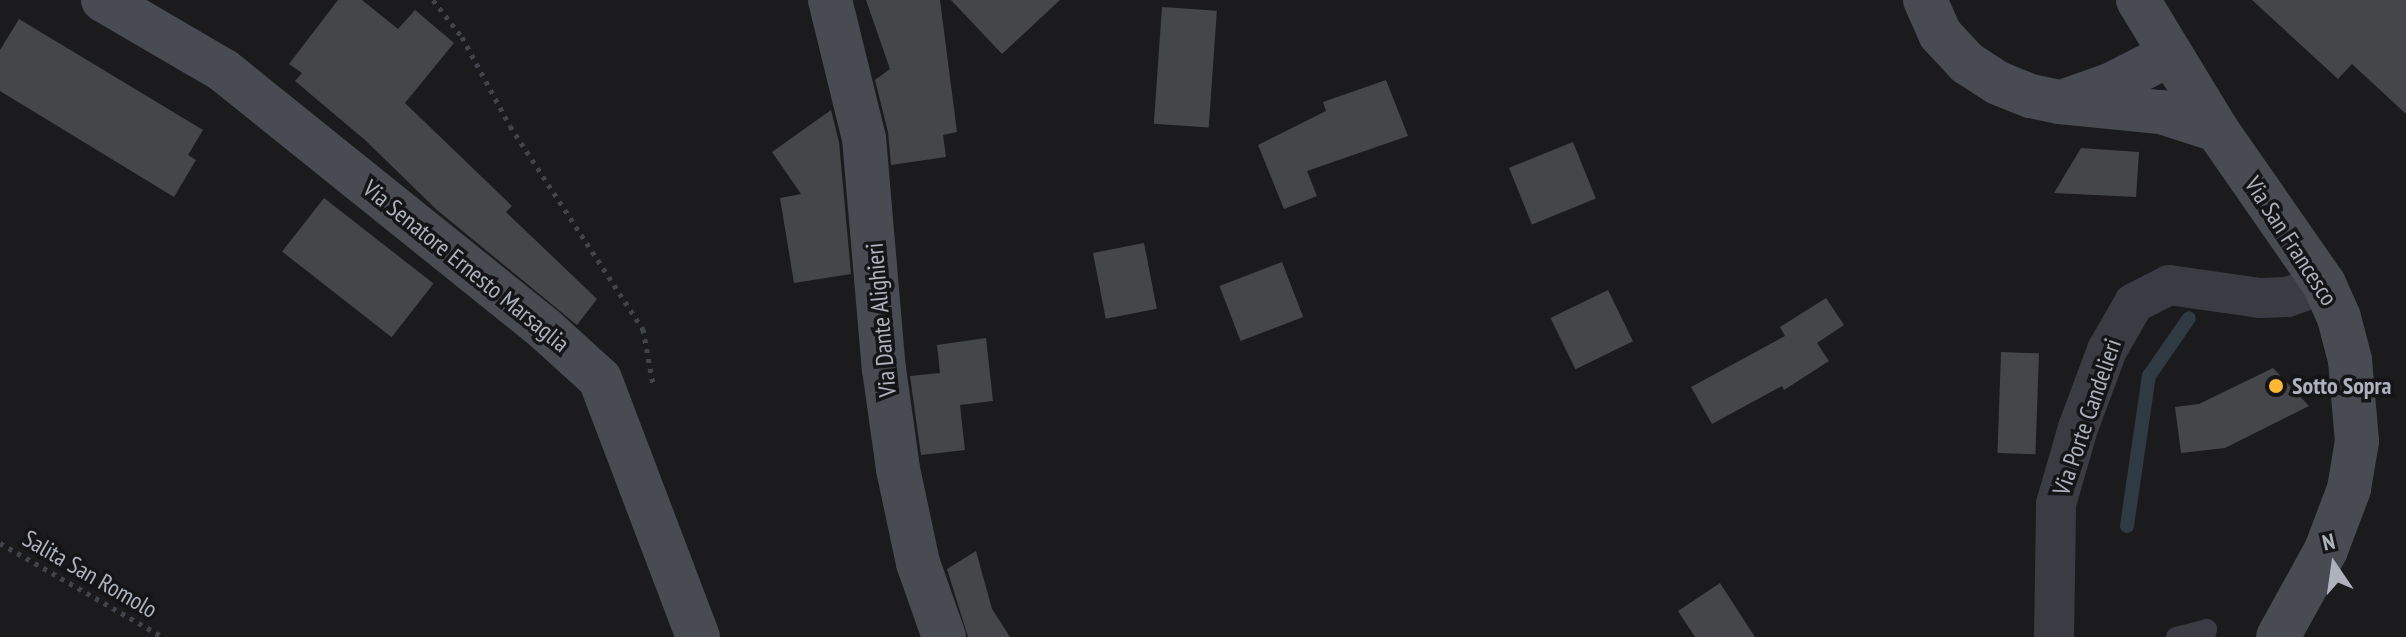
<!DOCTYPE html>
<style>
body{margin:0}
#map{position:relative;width:2406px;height:637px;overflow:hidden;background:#1b1b1d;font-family:"PT Sans Narrow",sans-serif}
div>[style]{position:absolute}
.stream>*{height:14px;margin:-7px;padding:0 7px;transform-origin:7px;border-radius:7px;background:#2f3a43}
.building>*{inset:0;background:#45464a;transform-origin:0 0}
.path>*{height:5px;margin-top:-2.5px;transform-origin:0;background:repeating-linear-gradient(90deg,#41444a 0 4px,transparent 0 10px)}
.lane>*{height:20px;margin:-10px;padding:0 10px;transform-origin:10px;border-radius:10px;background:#3b3c43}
.street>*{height:40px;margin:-20px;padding:0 20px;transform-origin:20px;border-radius:20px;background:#3b3c43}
.secondary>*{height:44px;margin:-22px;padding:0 22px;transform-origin:22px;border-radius:22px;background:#494b53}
.dots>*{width:22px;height:22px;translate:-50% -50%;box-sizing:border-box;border:4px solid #151518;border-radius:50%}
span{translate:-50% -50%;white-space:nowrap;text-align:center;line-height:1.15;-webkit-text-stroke:7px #151518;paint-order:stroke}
.street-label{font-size:24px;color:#adb2bd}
.poi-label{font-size:24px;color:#adb2bd;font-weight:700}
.left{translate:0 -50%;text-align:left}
.north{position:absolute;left:2294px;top:525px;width:80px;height:80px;-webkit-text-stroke:6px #151518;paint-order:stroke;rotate:347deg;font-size:22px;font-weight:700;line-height:32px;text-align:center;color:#adb2bd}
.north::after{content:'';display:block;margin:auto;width:28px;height:36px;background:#adb2bd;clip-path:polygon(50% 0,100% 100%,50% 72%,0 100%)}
</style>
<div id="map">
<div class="stream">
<i style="left:2127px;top:526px;width:152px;rotate:-81.7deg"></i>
<i style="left:2149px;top:376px;width:70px;rotate:-55.4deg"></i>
</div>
<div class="building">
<i style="clip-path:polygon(338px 0,362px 0,398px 29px,415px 10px,454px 43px,405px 103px,512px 206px,506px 212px,597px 299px,577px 325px,437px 210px,365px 140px,295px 81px,302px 73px,289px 64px)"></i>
<i style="clip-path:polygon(866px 0,940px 0,957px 132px,943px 135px,946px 157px,891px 165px,888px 132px,875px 80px,890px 69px)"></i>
<i style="clip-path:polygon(951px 0,1060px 0,1002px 54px)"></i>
<i style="clip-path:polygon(2252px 0,2406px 0,2406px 114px,2352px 64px,2338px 79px)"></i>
<i style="left:1162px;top:7px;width:55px;height:117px;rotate:4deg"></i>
<i style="clip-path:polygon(19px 19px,203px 130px,188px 155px,196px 160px,174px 197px,0 91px,0 50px)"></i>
<i style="clip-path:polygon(1386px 80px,1408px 136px,1307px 171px,1317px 196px,1284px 209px,1258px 145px,1326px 111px,1323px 102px)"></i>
<i style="clip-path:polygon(831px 110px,839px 142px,851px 274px,794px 283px,780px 198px,801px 194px,772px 152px)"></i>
<i style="left:1573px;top:142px;width:61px;height:69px;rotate:68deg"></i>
<i style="clip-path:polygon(2081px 148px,2139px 152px,2136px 197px,2054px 193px)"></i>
<i style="left:324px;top:198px;width:139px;height:68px;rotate:38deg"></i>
<i style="left:1144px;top:243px;width:67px;height:52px;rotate:79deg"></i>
<i style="left:1282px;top:262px;width:59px;height:67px;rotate:69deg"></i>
<i style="left:1608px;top:290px;width:57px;height:64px;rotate:64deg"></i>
<i style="clip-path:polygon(1826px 298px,1844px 325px,1817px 343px,1829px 361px,1784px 390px,1782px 386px,1712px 424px,1691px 387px,1785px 336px,1780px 327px)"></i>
<i style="clip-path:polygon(986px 338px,993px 401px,960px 405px,965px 450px,921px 455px,910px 376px,940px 373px,937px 345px)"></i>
<i style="left:2001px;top:352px;width:38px;height:101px;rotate:2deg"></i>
<i style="clip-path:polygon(2273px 368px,2309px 406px,2225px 448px,2181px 453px,2175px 407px,2199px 404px)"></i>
<i style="clip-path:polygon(976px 551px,992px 609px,1010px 637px,968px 637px,947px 569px)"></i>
<i style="clip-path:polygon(1720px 583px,1755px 637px,1695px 637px,1678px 611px)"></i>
</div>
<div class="path">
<i style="left:433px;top:0;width:47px;rotate:51.9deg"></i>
<i style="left:462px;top:37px;width:101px;rotate:61.7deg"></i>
<i style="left:510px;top:126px;width:243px;rotate:56.8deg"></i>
<i style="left:643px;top:329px;width:56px;rotate:79.7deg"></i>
<i style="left:0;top:543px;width:188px;rotate:30deg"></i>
</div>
<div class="lane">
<i style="left:2176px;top:637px;width:32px;rotate:-14deg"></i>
<i style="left:2207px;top:629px;width:8px;rotate:104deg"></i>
</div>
<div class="street">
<i style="left:2054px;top:637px;width:133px;rotate:-89.1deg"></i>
<i style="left:2056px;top:504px;width:79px;rotate:-73.9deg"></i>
<i style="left:2078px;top:428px;width:83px;rotate:-69.6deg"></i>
<i style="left:2107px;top:350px;width:54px;rotate:-60.1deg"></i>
<i style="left:2134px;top:303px;width:39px;rotate:-27deg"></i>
<i style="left:2169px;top:285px;width:92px;rotate:8.1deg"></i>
<i style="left:2260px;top:298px;width:27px;rotate:-2deg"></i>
<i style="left:2287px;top:297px;width:39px;rotate:-19deg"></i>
</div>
<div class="secondary">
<i style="left:103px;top:0;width:139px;rotate:30.3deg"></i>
<i style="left:223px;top:70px;width:413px;rotate:38.8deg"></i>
<i style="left:545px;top:329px;width:74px;rotate:42.3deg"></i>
<i style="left:600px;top:379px;width:276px;rotate:69.2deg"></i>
<i style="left:830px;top:0;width:142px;rotate:76.2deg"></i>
<i style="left:864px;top:138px;width:232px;rotate:85.1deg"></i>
<i style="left:884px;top:369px;width:101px;rotate:82deg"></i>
<i style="left:898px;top:469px;width:96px;rotate:78deg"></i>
<i style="left:918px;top:563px;width:78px;rotate:70.6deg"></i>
<i style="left:1925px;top:0;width:37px;rotate:66deg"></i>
<i style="left:1940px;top:34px;width:40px;rotate:47deg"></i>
<i style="left:1967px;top:63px;width:37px;rotate:33deg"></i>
<i style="left:1998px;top:83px;width:35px;rotate:22deg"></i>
<i style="left:2031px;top:96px;width:30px;rotate:12deg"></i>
<i style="left:2060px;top:102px;width:101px;rotate:5.7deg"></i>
<i style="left:2161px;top:112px;width:59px;rotate:17.8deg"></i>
<i style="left:2138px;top:0;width:152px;rotate:58.7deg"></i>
<i style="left:2217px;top:130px;width:188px;rotate:55.2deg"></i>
<i style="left:2324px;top:284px;width:37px;rotate:66deg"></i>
<i style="left:2339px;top:318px;width:43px;rotate:75.3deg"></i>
<i style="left:2350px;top:360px;width:81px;rotate:85.1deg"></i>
<i style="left:2357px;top:441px;width:49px;rotate:99.5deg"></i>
<i style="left:2349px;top:489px;width:65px;rotate:110.7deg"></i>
<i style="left:2326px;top:550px;width:99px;rotate:118.9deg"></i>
<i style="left:2070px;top:99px;width:42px;rotate:-19.3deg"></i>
<i style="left:2110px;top:85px;width:66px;rotate:-27deg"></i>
</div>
<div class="dots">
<i style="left:2276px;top:386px;background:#fdb933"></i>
</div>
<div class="street-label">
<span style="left:2291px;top:241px;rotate:57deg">Via San Francesco</span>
<span style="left:466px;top:266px;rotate:39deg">Via Senatore Ernesto Marsaglia</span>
<span style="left:881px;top:320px;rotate:-95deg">Via Dante Alighieri</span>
<span style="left:2087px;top:417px;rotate:-71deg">Via Porte Candelieri</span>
<span style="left:90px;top:574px;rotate:30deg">Salita San Romolo</span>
</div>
<div class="poi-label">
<span class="left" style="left:2292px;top:386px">Sotto Sopra</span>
</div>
<div class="north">N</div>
</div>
